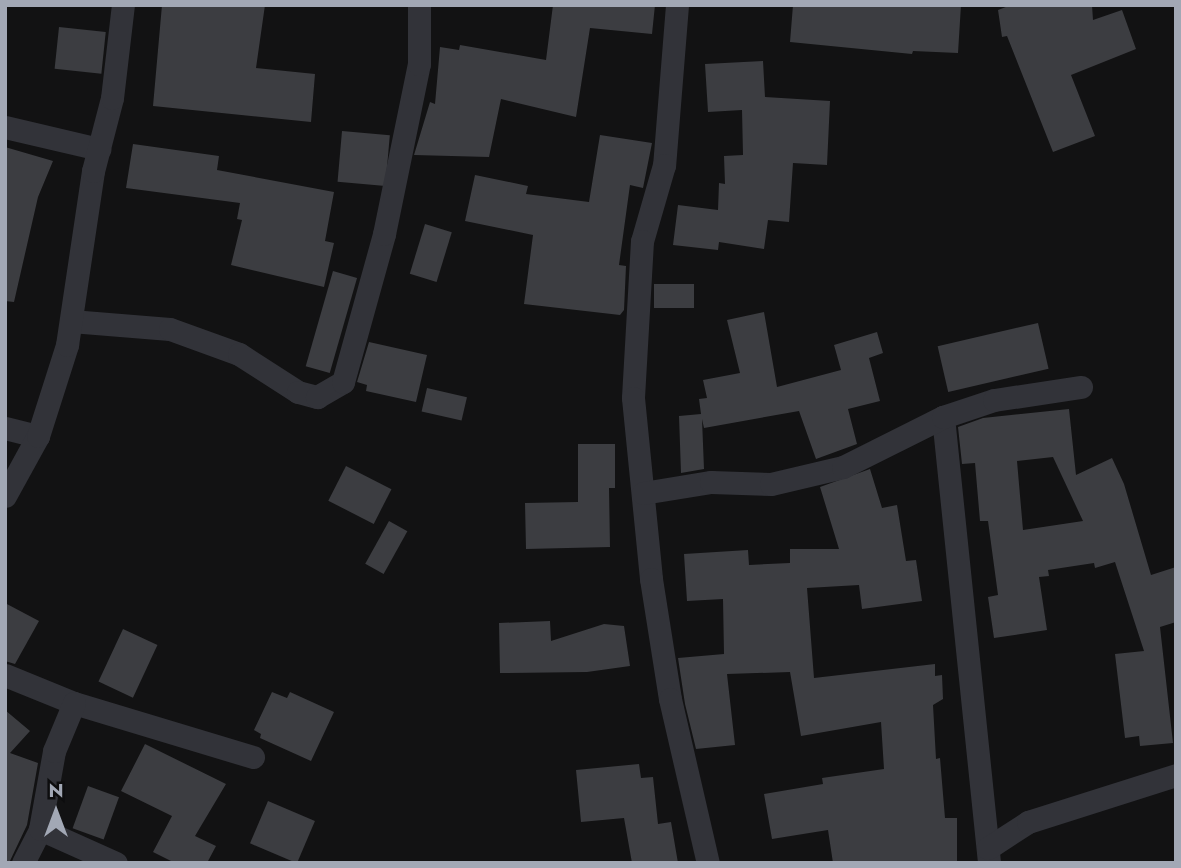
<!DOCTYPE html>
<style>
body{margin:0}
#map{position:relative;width:1181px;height:868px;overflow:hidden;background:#121213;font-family:Jost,sans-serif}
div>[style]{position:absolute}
.building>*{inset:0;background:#3c3d41;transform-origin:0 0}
.minor>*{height:23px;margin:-11.5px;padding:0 11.5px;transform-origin:11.5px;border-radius:11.5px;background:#323339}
span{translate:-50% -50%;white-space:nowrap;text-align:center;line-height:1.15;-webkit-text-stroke:7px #0d0d0e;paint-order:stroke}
.frame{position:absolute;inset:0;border:7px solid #a2a8b5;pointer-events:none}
.north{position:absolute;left:21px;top:777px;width:70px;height:70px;-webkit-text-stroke:5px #0d0d0e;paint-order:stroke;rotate:0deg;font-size:19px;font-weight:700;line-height:28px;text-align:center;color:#a2a8b5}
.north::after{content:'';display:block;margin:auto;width:24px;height:32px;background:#a2a8b5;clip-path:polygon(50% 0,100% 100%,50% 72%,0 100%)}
</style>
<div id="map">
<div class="building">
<i style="clip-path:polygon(162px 5px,265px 5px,256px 68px,315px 74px,311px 122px,153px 106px)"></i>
<i style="clip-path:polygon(553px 5px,655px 5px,652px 34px,590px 28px,576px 117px,501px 99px,489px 157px,414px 155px,430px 102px,435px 104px,440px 47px,459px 50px,460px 45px,546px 60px)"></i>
<i style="clip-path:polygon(793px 5px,961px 5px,958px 53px,913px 51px,912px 54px,790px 42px)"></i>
<i style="clip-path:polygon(1011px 5px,1092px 5px,1093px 20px,1122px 10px,1136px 49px,1071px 75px,1095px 136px,1053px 152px,1007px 36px,1002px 37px,998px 10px)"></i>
<i style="left:59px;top:27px;width:47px;height:42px;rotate:6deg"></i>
<i style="clip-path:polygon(763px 61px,765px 97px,830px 101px,827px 165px,793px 163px,789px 222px,768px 220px,764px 249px,719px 242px,718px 250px,673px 245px,678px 205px,718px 210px,719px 183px,725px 184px,724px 156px,743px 155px,742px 110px,708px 112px,705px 64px)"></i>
<i style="left:342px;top:131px;width:48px;height:51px;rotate:5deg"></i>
<i style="clip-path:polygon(600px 135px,652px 143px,643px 188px,630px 185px,619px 265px,626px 266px,624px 310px,620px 315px,524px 304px,533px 235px,465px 221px,475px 175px,528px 186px,526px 194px,589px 202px)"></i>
<i style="clip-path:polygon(133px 144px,219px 156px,217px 170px,334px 192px,325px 241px,334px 243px,324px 287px,231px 265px,242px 220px,237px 219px,240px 203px,126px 188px)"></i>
<i style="clip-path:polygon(5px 147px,53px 161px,38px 197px,14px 302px,5px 301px)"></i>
<i style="left:425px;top:224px;width:28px;height:52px;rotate:17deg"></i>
<i style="left:333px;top:271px;width:25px;height:99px;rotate:16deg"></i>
<i style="left:694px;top:284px;width:24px;height:40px;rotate:90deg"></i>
<i style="clip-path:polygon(764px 312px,777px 387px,841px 370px,834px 345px,877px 332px,883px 353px,869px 358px,880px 401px,848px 409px,857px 444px,816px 459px,799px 411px,704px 428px,702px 419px,704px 469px,681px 473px,679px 416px,701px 414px,699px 399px,707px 398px,703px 380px,740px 373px,727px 320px)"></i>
<i style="left:1038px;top:323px;width:47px;height:103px;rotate:77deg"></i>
<i style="clip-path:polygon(369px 342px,427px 355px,416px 402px,366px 391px,367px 385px,357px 382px)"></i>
<i style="left:427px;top:388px;width:41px;height:24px;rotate:13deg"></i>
<i style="clip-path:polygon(evenodd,1069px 409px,1076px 475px,1112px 458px,1124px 484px,1151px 575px,1176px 567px,1176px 622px,1160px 627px,1173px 743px,1140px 746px,1139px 736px,1125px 738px,1115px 654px,1144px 651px,1115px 562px,1095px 568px,1094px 563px,1048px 570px,1049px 576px,1039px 577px,1047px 630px,994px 638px,988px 597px,998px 595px,988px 521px,980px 521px,975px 463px,962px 464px,958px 427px,983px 418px,1069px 409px,1053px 457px,1083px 521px,1023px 530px,1017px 461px,1053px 457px)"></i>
<i style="clip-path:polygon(578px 444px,615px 444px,615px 488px,609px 488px,610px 547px,526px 549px,525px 503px,578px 502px)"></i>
<i style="left:346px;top:466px;width:51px;height:39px;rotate:27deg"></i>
<i style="clip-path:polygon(870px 469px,882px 508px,897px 505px,906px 561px,916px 560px,922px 601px,862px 609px,859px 585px,807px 588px,814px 678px,935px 664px,935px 676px,942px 675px,943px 699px,933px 705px,936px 759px,940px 758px,945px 818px,957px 818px,957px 863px,833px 863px,828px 830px,772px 839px,764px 794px,823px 784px,822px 778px,884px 769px,881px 722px,801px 736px,790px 672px,727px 674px,735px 745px,696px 749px,685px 704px,678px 658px,724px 654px,723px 599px,687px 601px,684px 554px,748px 550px,749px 565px,790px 563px,790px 549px,839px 549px,820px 487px)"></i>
<i style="left:389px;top:521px;width:21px;height:49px;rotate:29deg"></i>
<i style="clip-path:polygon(5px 603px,39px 621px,15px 664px,5px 661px)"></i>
<i style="clip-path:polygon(550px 621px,551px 641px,604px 624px,624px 626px,630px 666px,587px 672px,500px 673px,499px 623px)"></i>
<i style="left:123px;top:629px;width:38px;height:58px;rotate:25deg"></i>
<i style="clip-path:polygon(272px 692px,287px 698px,290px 692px,334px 712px,311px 761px,260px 738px,261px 734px,254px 730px)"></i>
<i style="clip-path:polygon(5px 710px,30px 731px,10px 753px,38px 763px,27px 825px,9px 863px,5px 863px)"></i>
<i style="clip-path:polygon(145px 744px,226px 784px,195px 836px,216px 846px,207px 863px,175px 863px,153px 852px,172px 816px,121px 791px)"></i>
<i style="clip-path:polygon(639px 764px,641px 778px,653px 777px,658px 824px,671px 822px,678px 863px,632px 863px,624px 818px,581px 822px,576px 770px)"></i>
<i style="left:88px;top:786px;width:33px;height:45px;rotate:20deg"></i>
<i style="left:268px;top:801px;width:51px;height:46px;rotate:23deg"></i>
</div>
<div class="minor">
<i style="left:677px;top:5px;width:161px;rotate:94.6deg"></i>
<i style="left:664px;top:165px;width:79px;rotate:106.1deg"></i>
<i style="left:642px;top:241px;width:157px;rotate:93.3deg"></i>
<i style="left:633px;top:398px;width:182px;rotate:84.3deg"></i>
<i style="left:651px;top:579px;width:121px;rotate:81deg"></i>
<i style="left:670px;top:699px;width:168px;rotate:77deg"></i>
<i style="left:5px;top:127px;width:97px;rotate:13.2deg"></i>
<i style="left:71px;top:321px;width:99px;rotate:4.6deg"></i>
<i style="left:170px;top:329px;width:73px;rotate:19.9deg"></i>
<i style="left:239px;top:354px;width:70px;rotate:32.8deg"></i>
<i style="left:298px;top:392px;width:20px;rotate:15deg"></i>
<i style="left:317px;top:397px;width:30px;rotate:-30deg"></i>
<i style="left:343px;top:382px;width:154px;rotate:-74.5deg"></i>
<i style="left:384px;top:234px;width:174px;rotate:-78.4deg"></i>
<i style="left:419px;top:64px;width:59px;rotate:-90deg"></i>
<i style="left:943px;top:417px;width:448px;rotate:84.1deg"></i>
<i style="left:5px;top:428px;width:34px;rotate:14deg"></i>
<i style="left:643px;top:493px;width:69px;rotate:-9.2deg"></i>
<i style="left:711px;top:482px;width:60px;rotate:1.9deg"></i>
<i style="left:771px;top:484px;width:74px;rotate:-13.3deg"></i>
<i style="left:843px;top:467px;width:112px;rotate:-26.6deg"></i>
<i style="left:943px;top:417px;width:54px;rotate:-18.4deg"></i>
<i style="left:994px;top:400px;width:88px;rotate:-8.5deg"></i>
<i style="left:5px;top:496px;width:68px;rotate:-61.2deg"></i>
<i style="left:38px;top:436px;width:96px;rotate:-72.3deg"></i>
<i style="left:67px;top:345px;width:176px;rotate:-81.5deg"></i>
<i style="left:93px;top:171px;width:75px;rotate:-75.4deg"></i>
<i style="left:112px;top:98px;width:94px;rotate:-83.3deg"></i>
<i style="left:5px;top:675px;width:74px;rotate:22.1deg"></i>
<i style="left:74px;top:703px;width:187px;rotate:16.8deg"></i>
<i style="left:40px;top:829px;width:83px;rotate:24.1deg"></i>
<i style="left:988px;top:848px;width:48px;rotate:-33deg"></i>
<i style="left:1028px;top:822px;width:155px;rotate:-17.6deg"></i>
<i style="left:23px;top:863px;width:38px;rotate:-63deg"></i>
<i style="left:40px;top:829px;width:79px;rotate:-79.8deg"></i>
<i style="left:54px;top:751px;width:52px;rotate:-67.4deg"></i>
</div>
<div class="frame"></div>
<div class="north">N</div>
</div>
